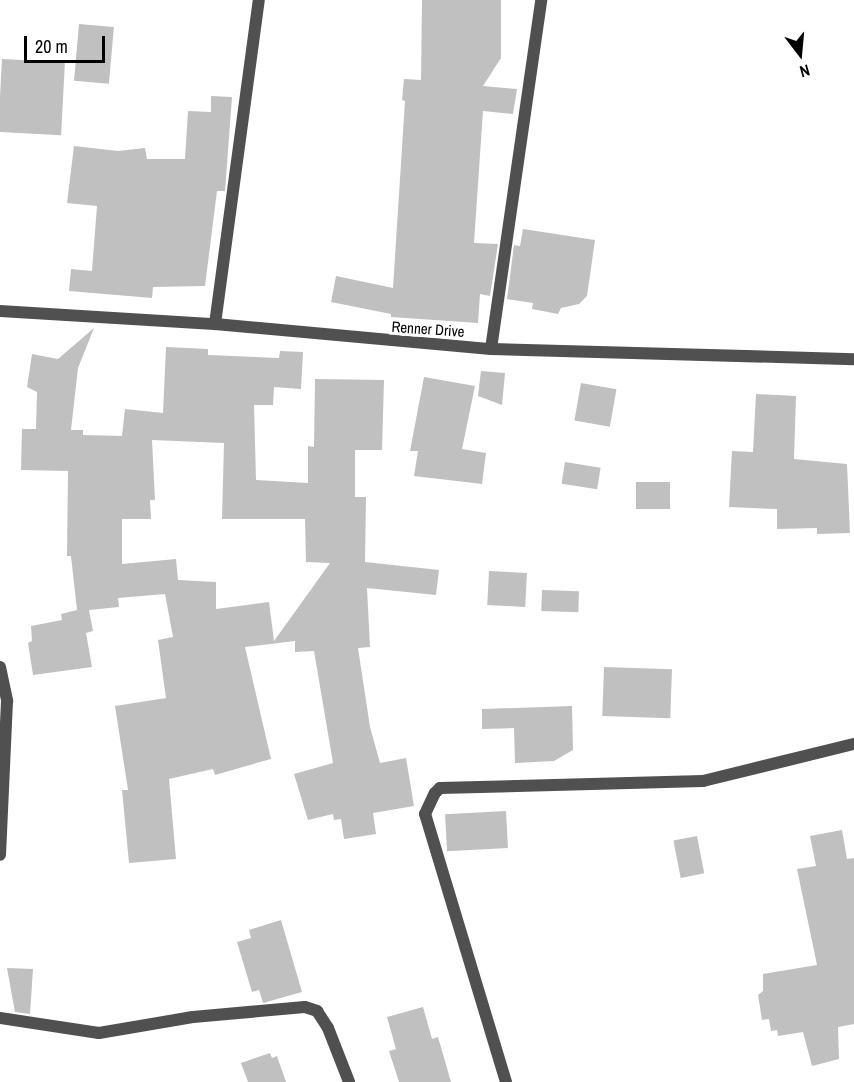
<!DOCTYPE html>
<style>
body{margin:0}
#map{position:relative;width:854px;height:1082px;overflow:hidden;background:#fff;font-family:"Archivo Narrow",sans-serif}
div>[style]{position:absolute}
.building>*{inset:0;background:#c0c0c0;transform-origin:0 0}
.street>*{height:12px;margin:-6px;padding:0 6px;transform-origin:6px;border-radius:6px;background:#505050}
span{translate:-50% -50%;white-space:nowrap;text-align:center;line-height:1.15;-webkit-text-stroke:6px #fff;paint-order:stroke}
.street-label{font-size:15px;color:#000}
.north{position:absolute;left:770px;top:24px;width:60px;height:60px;-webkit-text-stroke:4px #fff;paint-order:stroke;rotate:164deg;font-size:16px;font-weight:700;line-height:24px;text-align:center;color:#000}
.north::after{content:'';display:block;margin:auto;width:21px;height:27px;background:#000;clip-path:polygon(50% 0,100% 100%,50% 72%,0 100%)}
.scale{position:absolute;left:24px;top:36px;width:81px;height:27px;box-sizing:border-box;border:3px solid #000;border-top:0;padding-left:8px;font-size:18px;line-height:21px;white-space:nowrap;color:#000;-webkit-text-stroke:4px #fff;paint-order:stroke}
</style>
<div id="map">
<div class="building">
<i style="clip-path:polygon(422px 0,501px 0,501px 58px,483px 86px,517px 89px,513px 114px,483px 111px,474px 243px,498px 244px,490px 296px,480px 294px,478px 323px,391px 317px,391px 314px,331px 302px,336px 276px,393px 288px,405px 101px,402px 100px,404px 79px,421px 80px)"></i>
<i style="left:79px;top:24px;width:35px;height:57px;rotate:5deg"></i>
<i style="left:2px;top:59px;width:63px;height:73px;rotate:3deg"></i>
<i style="clip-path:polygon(211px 96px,232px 97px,225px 191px,217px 191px,205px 286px,153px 287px,152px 298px,69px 291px,71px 269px,92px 271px,97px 206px,67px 203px,74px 146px,118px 151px,145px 148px,147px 159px,185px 159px,188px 111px,211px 112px)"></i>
<i style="clip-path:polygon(523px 229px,595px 240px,587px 296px,579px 304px,561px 308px,558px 314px,532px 309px,533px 303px,507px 299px,514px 245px,520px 246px)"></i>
<i style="clip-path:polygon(evenodd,94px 328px,78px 368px,71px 430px,83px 430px,83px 435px,122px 436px,125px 409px,163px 413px,166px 347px,208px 349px,208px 355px,279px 358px,280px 351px,303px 352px,301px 389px,274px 387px,273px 405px,254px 405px,256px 480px,308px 483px,308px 446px,314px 447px,315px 379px,384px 380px,382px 450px,355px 450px,355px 497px,366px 497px,365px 562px,439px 570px,436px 595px,367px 588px,370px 647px,358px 648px,370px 727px,380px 763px,406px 758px,414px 806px,373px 813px,376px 834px,344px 839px,341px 819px,334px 820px,333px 814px,308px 820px,294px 774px,333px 763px,314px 651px,295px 652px,295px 641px,245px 647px,271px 759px,215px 775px,213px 769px,169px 779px,176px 859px,129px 863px,122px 790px,128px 790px,115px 706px,166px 698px,158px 640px,173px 637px,165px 594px,118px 598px,119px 607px,89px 610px,93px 631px,86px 633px,92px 667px,33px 675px,28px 643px,32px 641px,31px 626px,62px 620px,61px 614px,77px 610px,71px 556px,67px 556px,68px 471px,21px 470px,22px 429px,36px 429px,37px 392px,27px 387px,32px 354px,58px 359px,94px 328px,152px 440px,224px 443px,222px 519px,305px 519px,306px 562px,330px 563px,274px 641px,269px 602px,216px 609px,216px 582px,178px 580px,176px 559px,122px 564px,122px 519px,151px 519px,150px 500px,155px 500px,152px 440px)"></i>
<i style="clip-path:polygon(481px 371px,505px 373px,502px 405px,478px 396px)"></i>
<i style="clip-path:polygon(424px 377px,475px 386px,462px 449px,486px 453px,482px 484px,414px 476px,418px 451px,410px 451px)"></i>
<i style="left:581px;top:383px;width:36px;height:38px;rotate:10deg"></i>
<i style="clip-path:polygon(756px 394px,796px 396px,794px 459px,847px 464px,850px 533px,817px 534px,817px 528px,777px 529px,777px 509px,729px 507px,732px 451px,753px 452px)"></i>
<i style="left:565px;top:462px;width:36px;height:22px;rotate:9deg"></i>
<i style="left:636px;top:482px;width:34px;height:27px"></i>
<i style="left:489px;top:571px;width:38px;height:34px;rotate:3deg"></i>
<i style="left:542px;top:590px;width:37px;height:21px;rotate:2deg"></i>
<i style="left:604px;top:667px;width:68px;height:49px;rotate:2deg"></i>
<i style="clip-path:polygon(572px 706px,573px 750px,554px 761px,515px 763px,514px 728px,482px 729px,482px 709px)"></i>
<i style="left:506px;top:811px;width:37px;height:61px;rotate:87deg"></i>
<i style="clip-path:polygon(842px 830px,847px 859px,854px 858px,854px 1024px,838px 1027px,839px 1059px,812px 1066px,803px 1032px,778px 1036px,777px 1030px,771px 1031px,769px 1019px,762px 1020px,758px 995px,763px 991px,763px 974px,817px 965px,797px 869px,816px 866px,810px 836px)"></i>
<i style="left:697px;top:836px;width:38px;height:24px;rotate:79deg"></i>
<i style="clip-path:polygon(281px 920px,302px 992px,263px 1003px,259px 990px,252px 992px,237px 942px,251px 938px,249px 930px)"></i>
<i style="clip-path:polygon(7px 968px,33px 969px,30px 1014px,15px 1012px)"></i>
<i style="clip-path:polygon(423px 1007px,432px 1039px,438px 1037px,451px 1082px,399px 1082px,389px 1051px,396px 1049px,387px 1017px)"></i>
<i style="clip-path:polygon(270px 1053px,272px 1058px,277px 1056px,286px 1082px,248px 1082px,241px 1063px)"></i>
</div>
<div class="street">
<i style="left:0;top:311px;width:215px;rotate:3.5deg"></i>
<i style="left:215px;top:324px;width:277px;rotate:5.2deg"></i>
<i style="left:491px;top:349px;width:363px;rotate:1.6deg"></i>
<i style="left:215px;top:324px;width:327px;rotate:-82.3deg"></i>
<i style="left:491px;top:349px;width:353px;rotate:-81.8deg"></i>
<i style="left:0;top:667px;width:35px;rotate:78deg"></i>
<i style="left:7px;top:701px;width:154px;rotate:92.6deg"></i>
<i style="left:0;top:1018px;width:100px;rotate:8.6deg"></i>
<i style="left:99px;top:1033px;width:95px;rotate:-9.7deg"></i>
<i style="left:193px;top:1017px;width:112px;rotate:-5.1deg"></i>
<i style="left:305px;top:1007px;width:13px;rotate:18deg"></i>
<i style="left:317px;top:1011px;width:20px;rotate:57deg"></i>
<i style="left:328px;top:1028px;width:58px;rotate:68.7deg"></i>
<i style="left:506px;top:1082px;width:280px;rotate:-106.8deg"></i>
<i style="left:425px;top:814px;width:23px;rotate:-65deg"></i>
<i style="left:435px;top:793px;width:7px;rotate:-45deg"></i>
<i style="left:440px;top:788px;width:263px;rotate:-1.5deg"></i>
<i style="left:703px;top:781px;width:155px;rotate:-13.8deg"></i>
</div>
<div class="street-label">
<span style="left:428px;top:329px;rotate:4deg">Renner Drive</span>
</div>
<div class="north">N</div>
<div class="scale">20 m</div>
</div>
